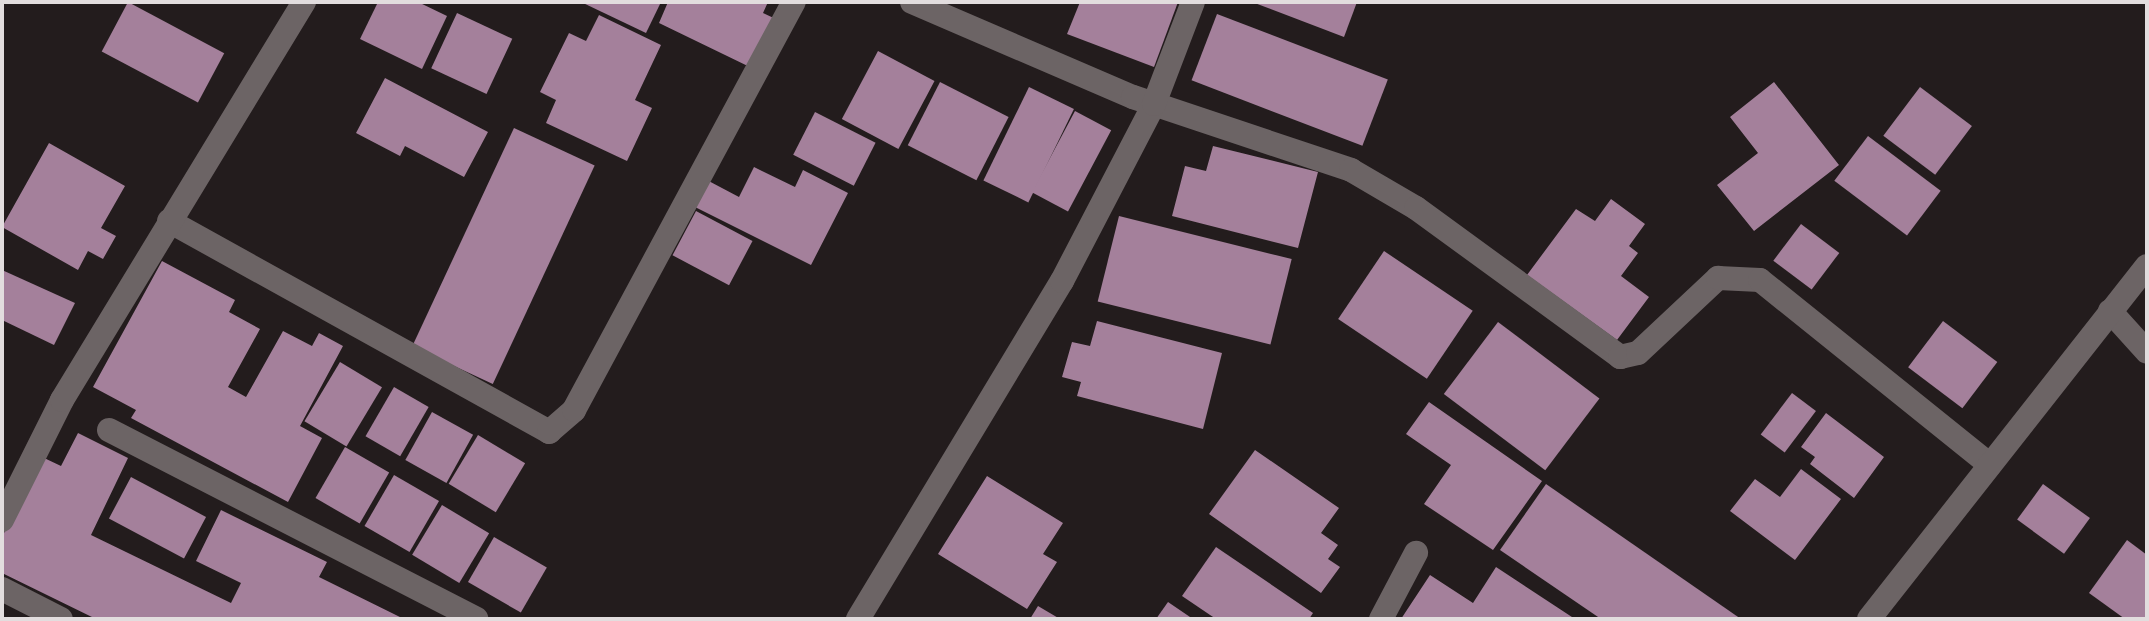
<!DOCTYPE html>
<style>
body{margin:0}
#map{position:relative;width:2149px;height:621px;overflow:hidden;background:#231c1d;font-family:"Open Sans",sans-serif}
div>[style]{position:absolute}
.building>*{inset:0;background:#a4809b;transform-origin:0 0}
.minor>*{height:24px;margin:-12px;padding:0 12px;transform-origin:12px;border-radius:12px;background:#6c6465}
span{translate:-50% -50%;white-space:nowrap;text-align:center;line-height:1.15;-webkit-text-stroke:8px #231c1d;paint-order:stroke}
.frame{position:absolute;inset:0;border:4px solid #e2ddde;pointer-events:none}
</style>
<div id="map">
<div class="building">
<i style="left:128px;top:2px;width:109px;height:56px;rotate:28deg"></i>
<i style="clip-path:polygon(378px 2px,418px 2px,447px 16px,422px 69px,360px 39px)"></i>
<i style="clip-path:polygon(581px 2px,661px 2px,646px 33px)"></i>
<i style="clip-path:polygon(668px 2px,768px 2px,763px 13px,780px 21px,756px 70px,659px 23px)"></i>
<i style="clip-path:polygon(1080px 2px,1178px 2px,1154px 67px,1067px 34px)"></i>
<i style="clip-path:polygon(1252px 2px,1357px 2px,1344px 37px)"></i>
<i style="left:457px;top:13px;width:61px;height:61px;rotate:25deg"></i>
<i style="left:1217px;top:14px;width:183px;height:71px;rotate:21deg"></i>
<i style="clip-path:polygon(599px 15px,661px 45px,635px 100px,652px 108px,627px 161px,546px 123px,556px 100px,540px 92px,569px 33px,586px 41px)"></i>
<i style="left:878px;top:51px;width:64px;height:77px;rotate:28deg"></i>
<i style="clip-path:polygon(385px 78px,488px 132px,464px 177px,405px 146px,400px 156px,356px 133px)"></i>
<i style="left:940px;top:82px;width:77px;height:71px;rotate:27deg"></i>
<i style="clip-path:polygon(1774px 82px,1839px 165px,1754px 231px,1717px 185px,1758px 153px,1730px 117px)"></i>
<i style="left:1029px;top:87px;width:50px;height:104px;rotate:26deg"></i>
<i style="left:1920px;top:87px;width:65px;height:61px;rotate:37deg"></i>
<i style="left:1075px;top:111px;width:41px;height:92px;rotate:28deg"></i>
<i style="left:815px;top:112px;width:68px;height:48px;rotate:27deg"></i>
<i style="left:514px;top:128px;width:89px;height:241px;rotate:25deg"></i>
<i style="left:1868px;top:136px;width:91px;height:56px;rotate:37deg"></i>
<i style="clip-path:polygon(49px 143px,125px 186px,101px 228px,116px 236px,103px 259px,88px 251px,78px 270px,2px 227px)"></i>
<i style="clip-path:polygon(1213px 146px,1318px 172px,1298px 248px,1172px 216px,1185px 166px,1206px 171px)"></i>
<i style="clip-path:polygon(754px 167px,795px 187px,803px 170px,848px 193px,811px 265px,689px 204px,703px 178px,739px 197px)"></i>
<i style="clip-path:polygon(1611px 199px,1645px 224px,1629px 246px,1638px 253px,1621px 276px,1649px 297px,1617px 340px,1527px 275px,1576px 209px,1595px 221px)"></i>
<i style="left:696px;top:211px;width:64px;height:50px;rotate:28deg"></i>
<i style="left:1119px;top:216px;width:178px;height:88px;rotate:14deg"></i>
<i style="left:1801px;top:224px;width:48px;height:46px;rotate:37deg"></i>
<i style="left:1384px;top:251px;width:107px;height:82px;rotate:34deg"></i>
<i style="clip-path:polygon(162px 261px,235px 300px,229px 312px,260px 329px,228px 387px,246px 397px,283px 331px,312px 346px,319px 333px,343px 346px,300px 426px,322px 438px,288px 502px,131px 418px,136px 410px,93px 387px)"></i>
<i style="clip-path:polygon(2px 270px,75px 303px,54px 345px,2px 320px)"></i>
<i style="clip-path:polygon(1097px 321px,1222px 353px,1203px 429px,1077px 396px,1081px 382px,1062px 377px,1072px 342px,1090px 346px)"></i>
<i style="left:1943px;top:321px;width:68px;height:58px;rotate:37deg"></i>
<i style="left:1498px;top:322px;width:127px;height:90px;rotate:37deg"></i>
<i style="left:340px;top:362px;width:49px;height:69px;rotate:31deg"></i>
<i style="left:394px;top:387px;width:40px;height:57px;rotate:30deg"></i>
<i style="left:1792px;top:393px;width:30px;height:52px;rotate:37deg"></i>
<i style="clip-path:polygon(1429px 402px,1542px 481px,1493px 550px,1424px 504px,1451px 465px,1406px 434px)"></i>
<i style="left:432px;top:412px;width:47px;height:55px;rotate:29deg"></i>
<i style="clip-path:polygon(1826px 413px,1884px 457px,1854px 498px,1810px 464px,1815px 457px,1801px 447px)"></i>
<i style="clip-path:polygon(78px 433px,128px 458px,91px 535px,231px 603px,241px 583px,196px 561px,221px 510px,327px 562px,319px 577px,404px 619px,96px 619px,2px 573px,2px 537px,42px 457px,61px 466px)"></i>
<i style="left:478px;top:435px;width:55px;height:57px;rotate:31deg"></i>
<i style="left:345px;top:447px;width:51px;height:59px;rotate:30deg"></i>
<i style="clip-path:polygon(1255px 450px,1339px 508px,1321px 533px,1338px 545px,1328px 559px,1340px 567px,1321px 593px,1209px 514px)"></i>
<i style="clip-path:polygon(1801px 469px,1841px 499px,1795px 560px,1730px 511px,1755px 479px,1780px 497px)"></i>
<i style="left:394px;top:475px;width:52px;height:59px;rotate:30deg"></i>
<i style="clip-path:polygon(987px 476px,1063px 523px,1043px 554px,1057px 562px,1027px 609px,938px 554px)"></i>
<i style="left:131px;top:477px;width:85px;height:47px;rotate:28deg"></i>
<i style="clip-path:polygon(1546px 484px,1741px 619px,1601px 619px,1500px 550px)"></i>
<i style="left:2043px;top:484px;width:58px;height:44px;rotate:36deg"></i>
<i style="left:442px;top:505px;width:55px;height:58px;rotate:31deg"></i>
<i style="left:494px;top:537px;width:61px;height:52px;rotate:30deg"></i>
<i style="clip-path:polygon(2127px 540px,2147px 555px,2147px 619px,2125px 619px,2089px 593px)"></i>
<i style="clip-path:polygon(1216px 547px,1313px 613px,1309px 619px,1216px 619px,1182px 596px)"></i>
<i style="clip-path:polygon(1496px 567px,1575px 619px,1401px 619px,1430px 575px,1473px 603px)"></i>
<i style="clip-path:polygon(1168px 602px,1193px 619px,1156px 619px)"></i>
<i style="clip-path:polygon(1038px 606px,1060px 619px,1030px 619px)"></i>
</div>
<div class="minor">
<i style="left:912px;top:2px;width:241px;rotate:23.3deg"></i>
<i style="left:1133px;top:97px;width:230px;rotate:18.5deg"></i>
<i style="left:1351px;top:170px;width:75px;rotate:30.3deg"></i>
<i style="left:1416px;top:208px;width:253px;rotate:36.1deg"></i>
<i style="left:1620px;top:357px;width:18px;rotate:-13deg"></i>
<i style="left:1638px;top:353px;width:110px;rotate:-43.2deg"></i>
<i style="left:1718px;top:278px;width:42px;rotate:2.7deg"></i>
<i style="left:1760px;top:280px;width:295px;rotate:38.8deg"></i>
<i style="left:169px;top:221px;width:435px;rotate:29deg"></i>
<i style="left:549px;top:432px;width:33px;rotate:-41deg"></i>
<i style="left:574px;top:410px;width:464px;rotate:-61.7deg"></i>
<i style="left:2110px;top:311px;width:55px;rotate:47.9deg"></i>
<i style="left:109px;top:430px;width:413px;rotate:27.2deg"></i>
<i style="left:2px;top:520px;width:134px;rotate:-63.4deg"></i>
<i style="left:62px;top:400px;width:466px;rotate:-58.7deg"></i>
<i style="left:2px;top:589px;width:66px;rotate:27deg"></i>
<i style="left:858px;top:619px;width:395px;rotate:-58.9deg"></i>
<i style="left:1062px;top:281px;width:199px;rotate:-62.5deg"></i>
<i style="left:1154px;top:104px;width:109px;rotate:-69.1deg"></i>
<i style="left:1381px;top:619px;width:75px;rotate:-62.1deg"></i>
<i style="left:1869px;top:619px;width:449px;rotate:-51.8deg"></i>
</div>
<div class="frame"></div>
</div>
